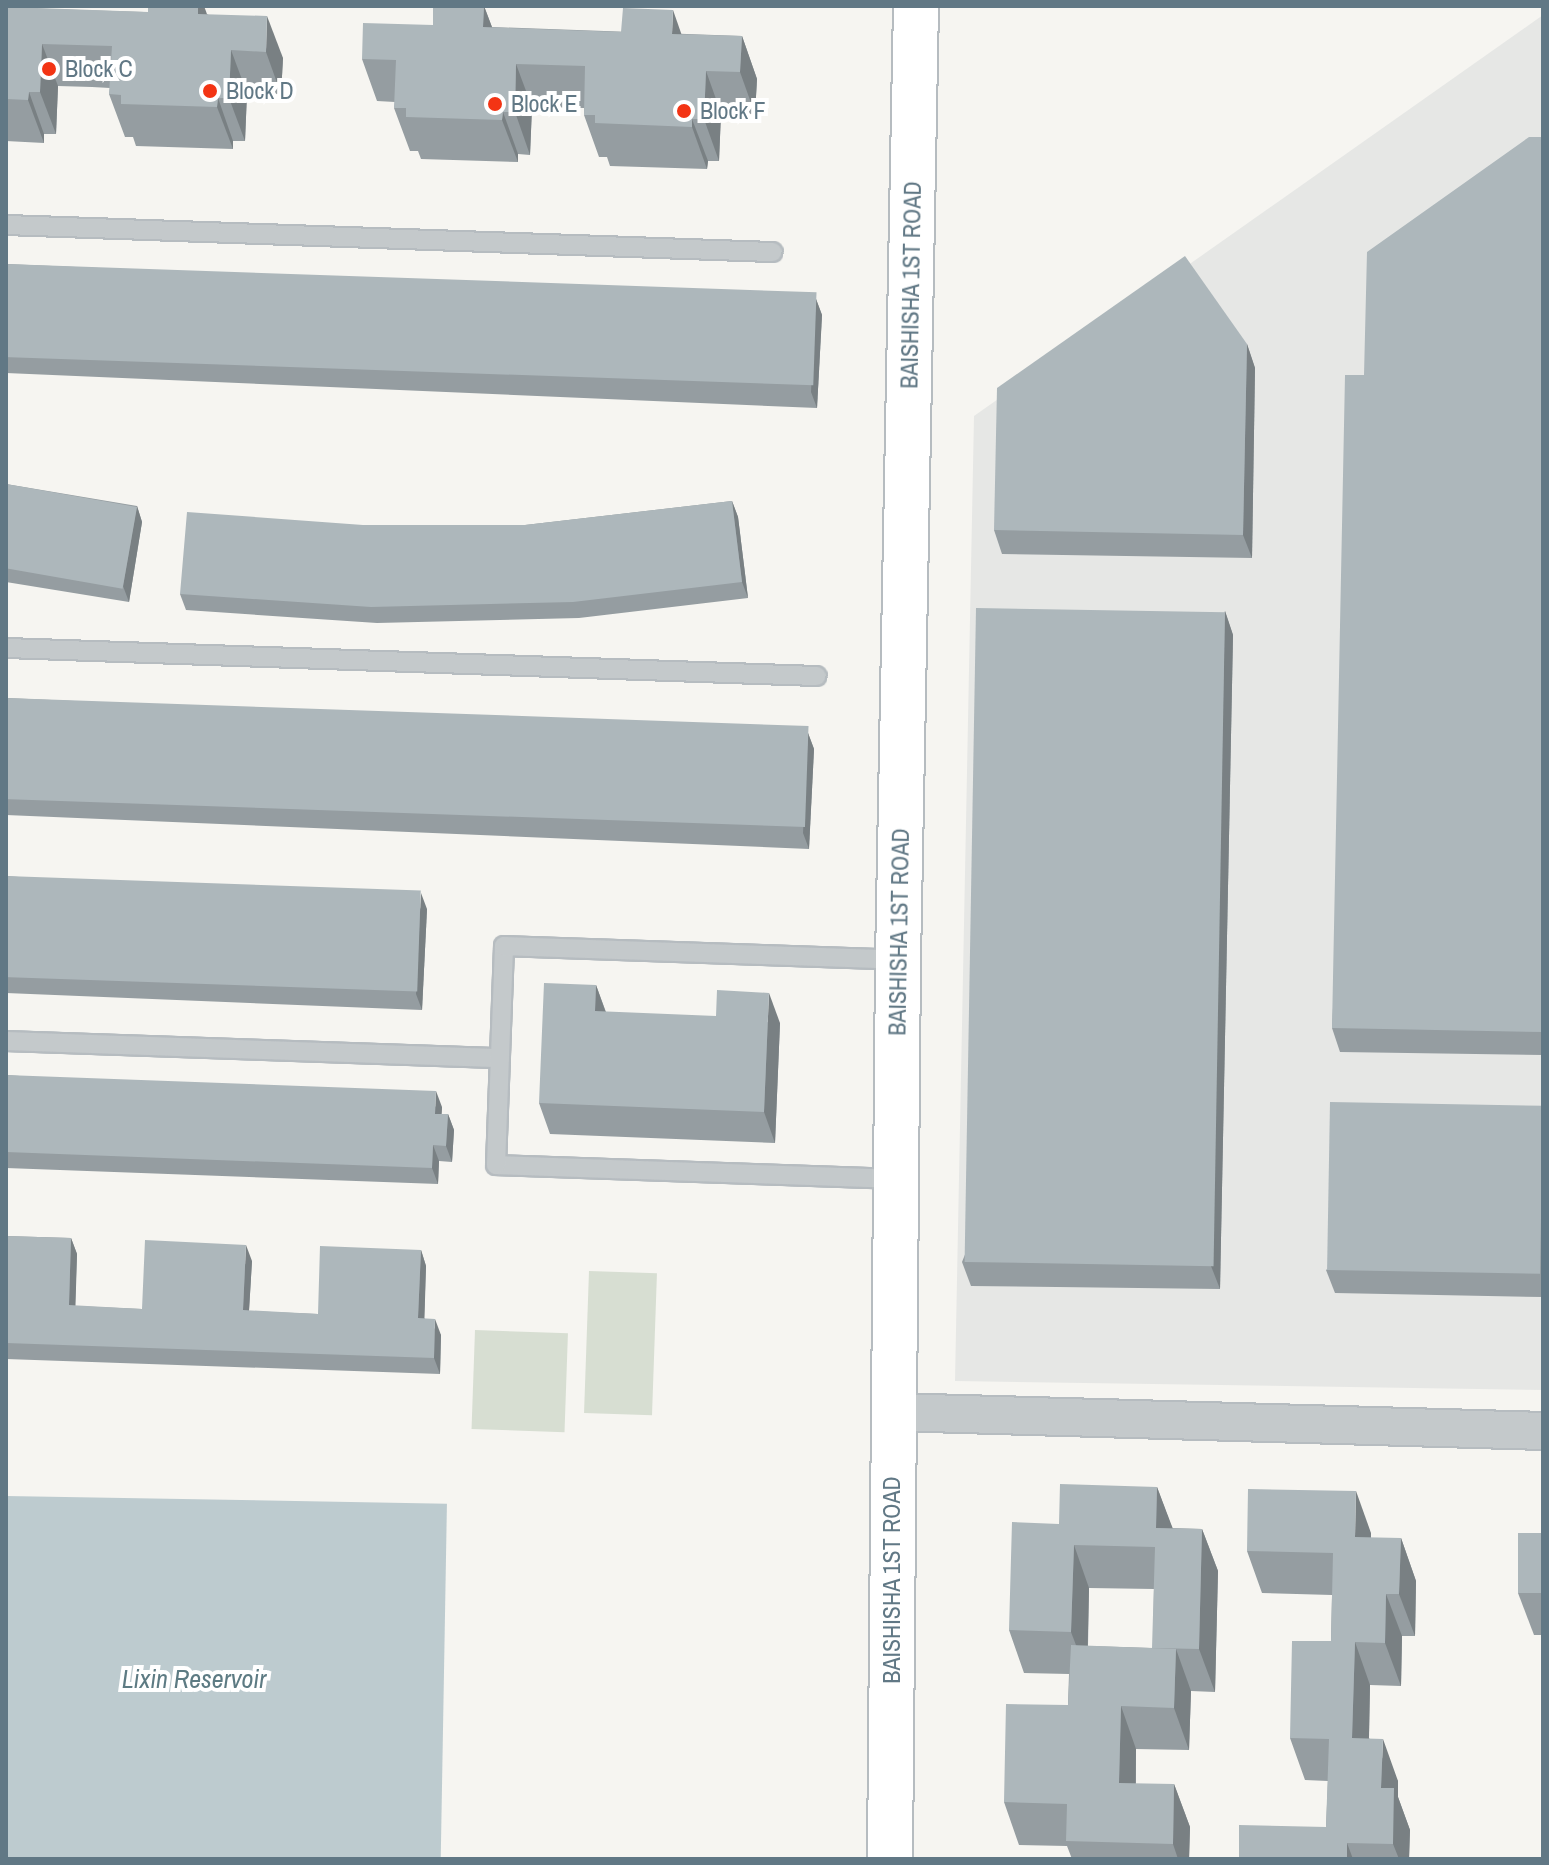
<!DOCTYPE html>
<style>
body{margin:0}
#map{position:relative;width:1549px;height:1865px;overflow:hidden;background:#f6f5f1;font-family:"Archivo Narrow",sans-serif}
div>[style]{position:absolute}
.built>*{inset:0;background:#e6e7e5}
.green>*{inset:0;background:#d7ded2;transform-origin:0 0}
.water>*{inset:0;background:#bdcbcf;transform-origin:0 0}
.roads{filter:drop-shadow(2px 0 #b6bcc0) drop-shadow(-2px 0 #b6bcc0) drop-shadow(0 2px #b6bcc0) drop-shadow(0 -2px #b6bcc0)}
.lane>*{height:18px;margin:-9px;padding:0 9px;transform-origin:9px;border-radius:9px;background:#c4c9cb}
.street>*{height:36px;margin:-18px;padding:0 18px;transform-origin:18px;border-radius:18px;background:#c4c9cb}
.secondary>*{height:44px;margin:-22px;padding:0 22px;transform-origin:22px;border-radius:22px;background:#fff}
.wall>*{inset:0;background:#959da1}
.shaded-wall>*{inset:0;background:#798083}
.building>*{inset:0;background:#adb7bb;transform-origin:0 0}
.dots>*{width:22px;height:22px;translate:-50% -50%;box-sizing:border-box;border:4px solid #fff;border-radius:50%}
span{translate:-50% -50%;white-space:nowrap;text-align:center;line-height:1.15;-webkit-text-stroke:8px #fff;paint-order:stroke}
.poi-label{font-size:24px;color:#617885}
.left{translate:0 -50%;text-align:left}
.street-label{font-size:24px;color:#617885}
.water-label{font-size:26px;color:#5d7b83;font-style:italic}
.frame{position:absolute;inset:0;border:8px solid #617885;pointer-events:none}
</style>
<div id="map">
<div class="built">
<i style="clip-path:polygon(1543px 15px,1543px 1390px,955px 1381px,974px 416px)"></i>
</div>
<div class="green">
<i style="left:589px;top:1271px;width:68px;height:142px;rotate:2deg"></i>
<i style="left:475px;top:1330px;width:93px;height:99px;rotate:2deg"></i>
</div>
<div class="water">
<i style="left:6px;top:1496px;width:441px;height:363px;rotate:1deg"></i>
</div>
<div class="roads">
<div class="lane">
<i style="left:6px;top:225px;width:767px;rotate:2.02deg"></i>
<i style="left:6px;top:648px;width:811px;rotate:1.98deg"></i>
<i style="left:6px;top:1041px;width:494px;rotate:2deg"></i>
<i style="left:896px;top:1179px;width:400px;rotate:-178deg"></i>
<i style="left:496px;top:1165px;width:219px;rotate:-87.9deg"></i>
<i style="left:504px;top:946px;width:394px;rotate:2deg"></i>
</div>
<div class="street">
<i style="left:893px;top:1412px;width:650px;rotate:1.67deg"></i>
</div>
<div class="secondary">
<i style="left:890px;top:1859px;width:899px;rotate:-89.49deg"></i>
<i style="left:898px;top:960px;width:954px;rotate:-88.92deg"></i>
</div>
</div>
<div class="wall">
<i style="clip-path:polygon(6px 6px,18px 8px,207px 14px,283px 58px,281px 94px,247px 93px,245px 141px,233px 141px,233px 149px,136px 146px,133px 137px,125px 137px,109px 94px,110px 88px,92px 87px,58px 86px,56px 134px,44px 134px,44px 143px,6px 141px)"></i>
<i style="clip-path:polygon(433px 6px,484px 6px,492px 27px,742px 36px,757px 79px,755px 114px,721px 113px,719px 161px,708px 161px,707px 169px,610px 166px,607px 157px,599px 157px,584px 115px,584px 108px,532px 107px,530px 155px,518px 154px,518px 162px,421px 159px,418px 151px,410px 151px,394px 108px,395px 102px,377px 101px,362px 59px,433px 25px)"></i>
<i style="clip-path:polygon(1543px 137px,1543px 1055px,1340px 1052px,1332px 1028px,1364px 375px)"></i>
<i style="clip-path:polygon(6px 264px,816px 299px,822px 315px,817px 408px,6px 373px)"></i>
<i style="clip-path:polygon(1247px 344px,1255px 368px,1252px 558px,1002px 554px,994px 530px)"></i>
<i style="clip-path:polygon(6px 484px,137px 506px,142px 522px,129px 602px,6px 582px)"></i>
<i style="clip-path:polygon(732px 501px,738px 517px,748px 598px,579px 618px,377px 623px,186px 610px,180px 594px,363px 525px,525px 525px)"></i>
<i style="clip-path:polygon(1225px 611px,1233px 635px,1220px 1289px,971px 1286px,962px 1262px)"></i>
<i style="clip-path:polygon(6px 698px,808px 733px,814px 749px,809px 849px,6px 815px)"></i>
<i style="clip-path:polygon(6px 876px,427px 909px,422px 1010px,6px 993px)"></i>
<i style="clip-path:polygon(596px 985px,606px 1012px,780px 1023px,775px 1143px,550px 1134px,539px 1103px)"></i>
<i style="clip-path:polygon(6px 1075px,442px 1107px,441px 1114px,448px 1114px,454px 1130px,452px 1162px,439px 1161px,438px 1184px,6px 1168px)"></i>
<i style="clip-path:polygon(1543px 1106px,1543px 1297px,1335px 1293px,1326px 1270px)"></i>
<i style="clip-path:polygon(6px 1236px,71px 1238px,77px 1254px,75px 1306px,142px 1309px,252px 1261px,249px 1311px,318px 1314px,421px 1250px,426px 1266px,424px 1318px,441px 1335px,440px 1374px,6px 1359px)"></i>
<i style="clip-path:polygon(evenodd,1157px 1487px,1172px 1528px,1202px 1529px,1218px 1571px,1215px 1692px,1191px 1691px,1189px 1750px,1136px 1749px,1136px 1784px,1174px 1784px,1190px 1827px,1189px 1859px,1072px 1859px,1067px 1846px,1019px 1845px,1004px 1802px,1068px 1705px,1069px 1674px,1024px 1673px,1009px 1630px,1059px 1524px,1157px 1487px,1089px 1588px,1154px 1589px,1153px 1648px,1088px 1646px,1089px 1588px)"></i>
<i style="clip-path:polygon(1371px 1533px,1371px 1538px,1401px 1538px,1416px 1581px,1415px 1636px,1402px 1636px,1401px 1686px,1370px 1685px,1369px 1738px,1398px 1781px,1398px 1797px,1410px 1830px,1409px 1859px,1239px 1859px,1326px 1827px,1328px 1781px,1305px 1780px,1290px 1738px,1331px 1641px,1332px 1595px,1262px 1593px,1247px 1551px)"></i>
<i style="clip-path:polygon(1543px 1533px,1543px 1635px,1534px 1635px,1518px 1593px)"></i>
</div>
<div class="shaded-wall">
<i style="clip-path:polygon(198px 6px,204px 6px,214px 33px,198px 14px)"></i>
<i style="clip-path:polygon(484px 6px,499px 46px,483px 27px)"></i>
<i style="clip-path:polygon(673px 10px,688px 53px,672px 34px)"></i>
<i style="clip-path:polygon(267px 16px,283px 58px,281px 94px,266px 52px)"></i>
<i style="clip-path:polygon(742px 36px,757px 79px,755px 114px,740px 72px)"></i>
<i style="clip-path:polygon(42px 44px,58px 86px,56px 134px,40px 92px)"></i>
<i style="clip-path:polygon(231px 50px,247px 93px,245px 141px,229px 98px)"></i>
<i style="clip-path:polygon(516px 64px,532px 107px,530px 155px,515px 112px)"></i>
<i style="clip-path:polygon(706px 71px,721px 113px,719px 161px,704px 119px)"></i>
<i style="clip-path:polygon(29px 92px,44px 134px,44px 143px,28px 100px)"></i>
<i style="clip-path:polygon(218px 98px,233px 141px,233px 149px,217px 107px)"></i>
<i style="clip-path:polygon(503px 112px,518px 154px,518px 162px,502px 120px)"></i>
<i style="clip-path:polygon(692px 119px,708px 161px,707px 169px,692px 127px)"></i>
<i style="clip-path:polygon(816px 299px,822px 315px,817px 408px,811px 392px)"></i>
<i style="clip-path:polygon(1247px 344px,1255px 368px,1252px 558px,1243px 535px)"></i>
<i style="clip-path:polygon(732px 501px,738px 517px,748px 598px,742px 582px)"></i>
<i style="clip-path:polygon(137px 506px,142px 522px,129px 602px,123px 586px)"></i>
<i style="clip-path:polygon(1225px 611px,1233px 635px,1220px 1289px,1211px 1266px)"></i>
<i style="clip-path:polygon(808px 733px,814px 749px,809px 849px,803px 833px)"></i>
<i style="clip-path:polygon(421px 893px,427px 909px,422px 1010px,416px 994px)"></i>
<i style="clip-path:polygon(596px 985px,607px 1016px,595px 1011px)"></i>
<i style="clip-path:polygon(769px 993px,780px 1023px,775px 1143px,764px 1112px)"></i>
<i style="clip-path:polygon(436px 1091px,442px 1107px,441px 1130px,435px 1114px)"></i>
<i style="clip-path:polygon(448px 1114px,454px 1130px,452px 1162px,446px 1146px)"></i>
<i style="clip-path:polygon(433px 1145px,439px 1161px,438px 1184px,432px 1168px)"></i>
<i style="clip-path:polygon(71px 1238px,77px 1254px,75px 1321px,69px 1305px)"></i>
<i style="clip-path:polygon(246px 1245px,252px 1261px,248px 1327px,243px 1310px)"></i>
<i style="clip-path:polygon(421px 1250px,426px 1266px,424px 1334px,418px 1318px)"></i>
<i style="clip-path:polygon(435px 1319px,441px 1335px,440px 1374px,434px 1358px)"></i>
<i style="clip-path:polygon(1157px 1487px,1173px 1529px,1156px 1528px)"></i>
<i style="clip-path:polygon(1356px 1491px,1371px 1533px,1370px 1580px,1355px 1537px)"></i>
<i style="clip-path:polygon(1202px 1529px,1218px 1571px,1215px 1692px,1199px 1649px)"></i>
<i style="clip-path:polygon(1401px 1538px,1416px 1581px,1415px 1636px,1399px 1594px)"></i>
<i style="clip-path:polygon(1074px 1545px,1089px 1588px,1087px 1674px,1071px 1632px)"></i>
<i style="clip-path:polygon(1386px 1594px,1402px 1636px,1401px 1686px,1385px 1643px)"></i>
<i style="clip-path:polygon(1355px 1642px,1370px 1685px,1368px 1780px,1352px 1738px)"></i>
<i style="clip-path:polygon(1176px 1649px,1191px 1691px,1189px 1750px,1174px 1708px)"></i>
<i style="clip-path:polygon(1121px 1706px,1136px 1749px,1135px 1826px,1119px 1783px)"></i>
<i style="clip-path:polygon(1383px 1739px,1398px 1781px,1398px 1797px,1410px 1830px,1409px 1859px,1399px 1859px,1393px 1844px,1381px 1788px)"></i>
<i style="clip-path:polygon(1174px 1784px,1190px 1827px,1189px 1859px,1178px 1859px,1173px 1844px)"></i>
<i style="clip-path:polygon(1347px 1843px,1353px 1859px,1347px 1859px)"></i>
</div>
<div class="building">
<i style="clip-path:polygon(6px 6px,9px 6px,9px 7px,148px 12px,148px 6px,198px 6px,198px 14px,267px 16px,266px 52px,231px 50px,229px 98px,218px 98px,217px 107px,121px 104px,121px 95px,109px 94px,112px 46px,42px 44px,40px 92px,29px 92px,28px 100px,6px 99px)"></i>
<i style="clip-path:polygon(433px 6px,484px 6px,483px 27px,621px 32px,623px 8px,673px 10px,672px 34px,742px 36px,740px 72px,706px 71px,704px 119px,692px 119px,692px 127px,595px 123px,595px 115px,584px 115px,585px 66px,516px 64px,515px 112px,503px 112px,502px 120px,406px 117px,406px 108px,394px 108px,396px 60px,362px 59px,363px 23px,433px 25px)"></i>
<i style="clip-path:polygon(1529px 137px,1543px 137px,1543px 1032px,1332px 1028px,1345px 375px,1364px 375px,1367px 252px)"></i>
<i style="clip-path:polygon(1185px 256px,1247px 344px,1243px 535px,994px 530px,997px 388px)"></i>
<i style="left:6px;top:264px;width:811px;height:93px;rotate:2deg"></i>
<i style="left:6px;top:484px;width:133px;height:83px;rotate:10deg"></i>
<i style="clip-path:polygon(732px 501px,742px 582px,573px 602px,371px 607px,180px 594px,187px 512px,363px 525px,525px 525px)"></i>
<i style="left:976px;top:608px;width:249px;height:654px;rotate:1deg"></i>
<i style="left:6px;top:698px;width:803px;height:101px;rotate:2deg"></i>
<i style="left:6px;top:876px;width:415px;height:101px;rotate:2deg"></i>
<i style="clip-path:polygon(544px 983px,596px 985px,595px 1011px,716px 1016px,717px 990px,769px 993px,764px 1112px,539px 1103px)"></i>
<i style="clip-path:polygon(6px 1075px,436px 1091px,435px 1114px,448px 1114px,446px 1146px,433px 1145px,432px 1168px,6px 1152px)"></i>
<i style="left:1330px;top:1102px;width:213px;height:168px;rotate:1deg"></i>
<i style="clip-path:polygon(6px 1236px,71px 1238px,69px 1305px,142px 1309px,145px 1240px,246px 1245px,243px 1310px,318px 1314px,320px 1246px,421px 1250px,418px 1318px,435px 1319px,434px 1358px,6px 1343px)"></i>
<i style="clip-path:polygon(1060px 1484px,1157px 1487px,1156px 1528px,1202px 1529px,1199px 1649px,1152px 1648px,1155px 1547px,1074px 1545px,1071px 1632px,1009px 1630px,1012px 1522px,1059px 1524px)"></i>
<i style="clip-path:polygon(1248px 1489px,1356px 1491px,1355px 1537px,1401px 1538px,1399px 1594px,1386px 1594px,1385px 1643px,1355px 1642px,1352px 1738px,1383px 1739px,1381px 1788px,1394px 1788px,1393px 1844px,1347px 1843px,1347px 1859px,1239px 1859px,1239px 1825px,1326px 1827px,1329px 1739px,1290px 1738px,1292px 1641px,1331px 1641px,1333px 1553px,1247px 1551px)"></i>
<i style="left:1518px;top:1533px;width:25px;height:60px"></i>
<i style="clip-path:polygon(1071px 1645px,1176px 1649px,1174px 1708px,1121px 1706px,1119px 1783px,1174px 1784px,1173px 1844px,1066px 1841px,1067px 1804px,1004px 1802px,1006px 1704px,1068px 1705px)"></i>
</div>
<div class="dots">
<i style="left:49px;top:69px;background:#f33414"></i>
<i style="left:210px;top:91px;background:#f33414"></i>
<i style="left:495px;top:104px;background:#f33414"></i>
<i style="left:684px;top:111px;background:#f33414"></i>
</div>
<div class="poi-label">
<span class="left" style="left:65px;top:69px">Block C</span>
<span class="left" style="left:226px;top:91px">Block D</span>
<span class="left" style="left:511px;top:104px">Block E</span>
<span class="left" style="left:700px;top:111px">Block F</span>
</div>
<div class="street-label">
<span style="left:911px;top:285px;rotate:-89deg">BAISHISHA 1ST ROAD</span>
<span style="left:899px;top:932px;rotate:-89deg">BAISHISHA 1ST ROAD</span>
<span style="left:892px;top:1580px;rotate:-90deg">BAISHISHA 1ST ROAD</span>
</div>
<div class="water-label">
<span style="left:194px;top:1679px">Lixin Reservoir</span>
</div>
<div class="frame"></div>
</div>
